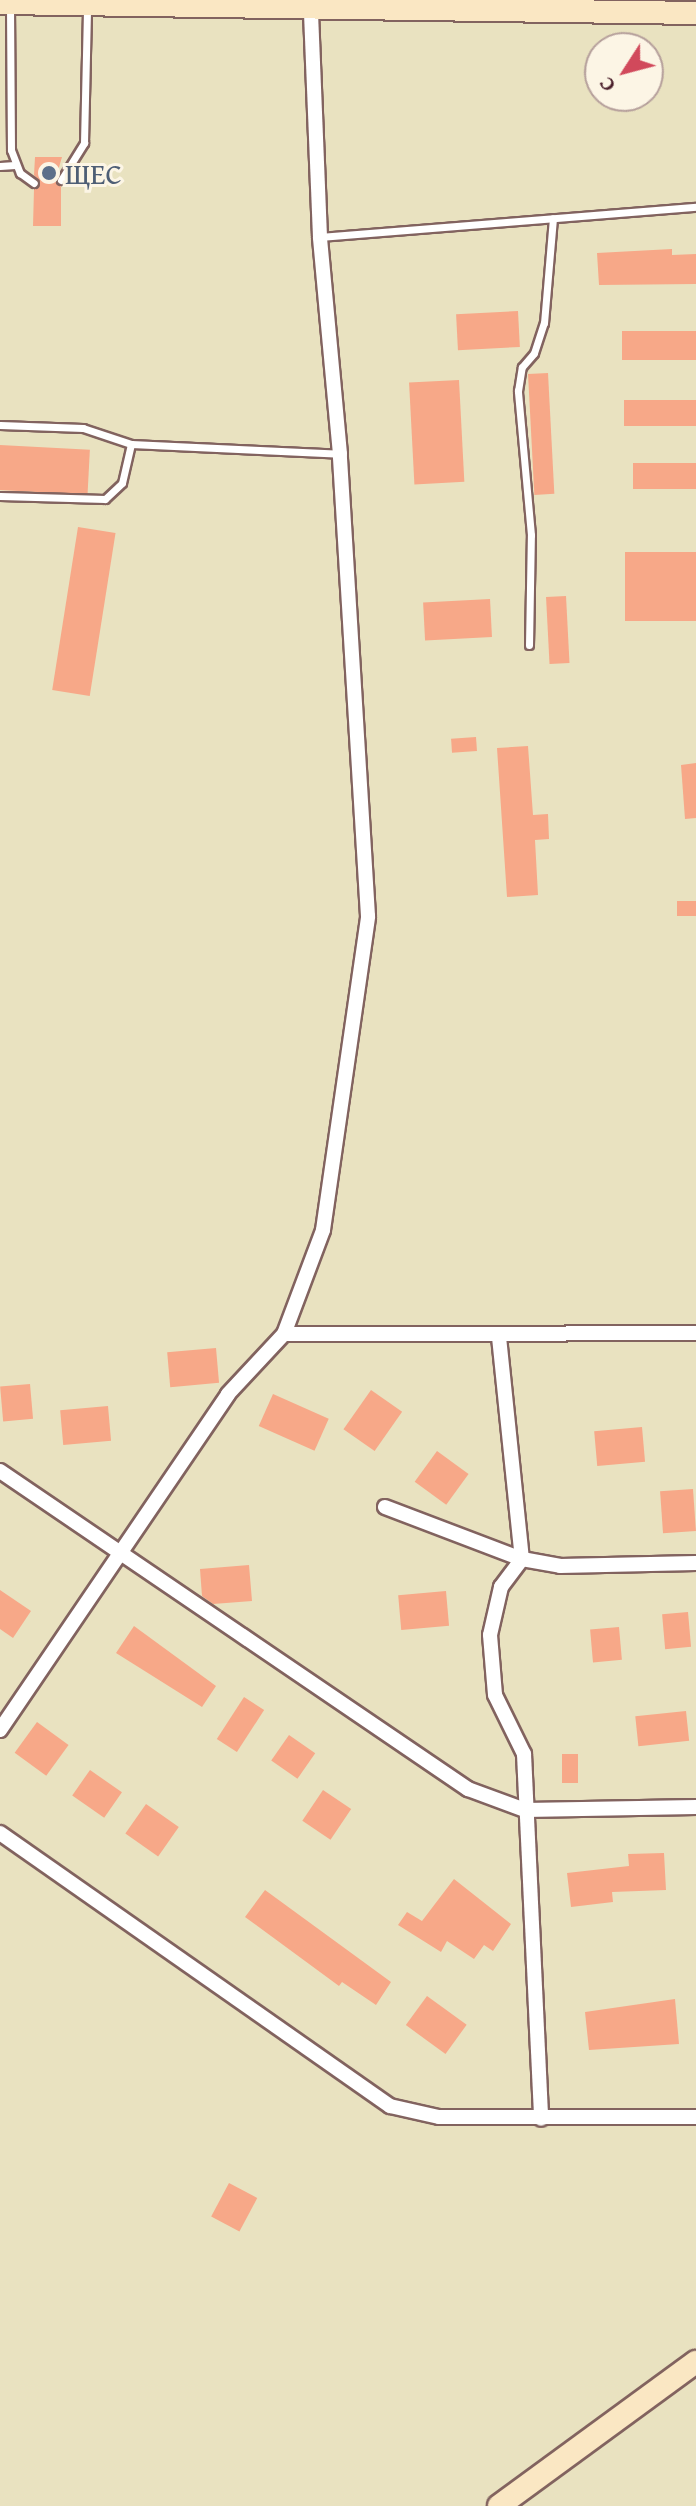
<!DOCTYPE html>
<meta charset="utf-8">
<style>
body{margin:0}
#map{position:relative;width:696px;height:2506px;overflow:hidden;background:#e9e2c0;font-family:"Gentium Book Plus",serif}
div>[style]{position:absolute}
.building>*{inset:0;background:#f7a888;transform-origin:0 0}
.roads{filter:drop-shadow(2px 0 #82635f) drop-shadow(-2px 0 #82635f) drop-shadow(0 2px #82635f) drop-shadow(0 -2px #82635f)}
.lane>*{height:7px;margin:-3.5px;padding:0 3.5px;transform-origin:3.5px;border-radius:3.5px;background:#fff}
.street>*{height:14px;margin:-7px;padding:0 7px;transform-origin:7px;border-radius:7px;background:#fff}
.secondary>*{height:22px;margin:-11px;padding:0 11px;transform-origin:11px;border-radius:11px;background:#fae7c3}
.dots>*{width:22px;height:22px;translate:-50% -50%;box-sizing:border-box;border:4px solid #fcf5e5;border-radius:50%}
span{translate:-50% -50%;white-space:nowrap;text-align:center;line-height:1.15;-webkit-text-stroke:6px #fcf5e5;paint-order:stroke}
.service-label{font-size:30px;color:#4e5e75}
.left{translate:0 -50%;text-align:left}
.north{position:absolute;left:584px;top:32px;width:80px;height:80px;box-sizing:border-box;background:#fcf5e5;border:2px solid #b59f9b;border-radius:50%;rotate:234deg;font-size:22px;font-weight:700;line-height:32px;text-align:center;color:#4a1f2b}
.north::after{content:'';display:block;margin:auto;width:28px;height:36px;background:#d1495b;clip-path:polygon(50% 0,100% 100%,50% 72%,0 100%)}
</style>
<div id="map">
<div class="building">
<i style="clip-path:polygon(35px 157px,62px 157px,55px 181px,61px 186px,61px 226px,33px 226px,34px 189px,40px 183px,34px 175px)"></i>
<i style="clip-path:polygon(672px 249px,672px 255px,696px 254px,696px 284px,599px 285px,597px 253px)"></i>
<i style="left:518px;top:311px;width:36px;height:62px;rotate:87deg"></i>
<i style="left:696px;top:331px;width:29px;height:74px;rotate:90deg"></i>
<i style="left:548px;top:373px;width:121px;height:20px;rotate:87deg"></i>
<i style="left:459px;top:380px;width:102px;height:50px;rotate:87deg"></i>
<i style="left:696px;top:400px;width:26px;height:72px;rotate:90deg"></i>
<i style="left:0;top:445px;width:90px;height:45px;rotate:3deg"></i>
<i style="left:696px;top:463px;width:26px;height:63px;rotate:90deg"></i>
<i style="left:78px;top:527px;width:38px;height:165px;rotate:9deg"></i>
<i style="left:696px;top:552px;width:69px;height:71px;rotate:90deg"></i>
<i style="left:566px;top:596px;width:67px;height:20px;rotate:87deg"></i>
<i style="left:490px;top:599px;width:38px;height:67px;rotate:87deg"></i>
<i style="left:476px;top:737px;width:14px;height:25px;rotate:86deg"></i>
<i style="clip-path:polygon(528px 746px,533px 815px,548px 814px,549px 839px,535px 840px,538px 895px,507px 897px,497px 748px)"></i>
<i style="clip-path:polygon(696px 763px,696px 818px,685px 819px,681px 765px)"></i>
<i style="left:696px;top:901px;width:15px;height:19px;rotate:90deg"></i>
<i style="left:216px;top:1348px;width:35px;height:49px;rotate:85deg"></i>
<i style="left:30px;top:1384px;width:35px;height:30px;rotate:85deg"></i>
<i style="left:371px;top:1390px;width:38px;height:48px;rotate:35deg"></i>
<i style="left:273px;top:1394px;width:61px;height:35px;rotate:24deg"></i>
<i style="left:108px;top:1406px;width:35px;height:48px;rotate:85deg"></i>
<i style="left:642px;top:1427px;width:35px;height:48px;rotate:85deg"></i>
<i style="left:437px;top:1451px;width:39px;height:38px;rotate:36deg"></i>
<i style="left:693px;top:1489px;width:42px;height:33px;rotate:86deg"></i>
<i style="clip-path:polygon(249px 1565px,252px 1601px,213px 1604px,202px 1596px,200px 1569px)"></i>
<i style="clip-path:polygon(0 1590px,31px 1611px,13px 1638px,0 1629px)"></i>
<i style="left:446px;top:1591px;width:35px;height:48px;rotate:85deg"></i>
<i style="left:688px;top:1612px;width:35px;height:26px;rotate:85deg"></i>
<i style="clip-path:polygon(134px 1626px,216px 1686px,202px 1707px,116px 1653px)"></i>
<i style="left:619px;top:1627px;width:33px;height:29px;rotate:85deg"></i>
<i style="left:244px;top:1697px;width:24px;height:50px;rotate:33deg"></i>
<i style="left:686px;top:1711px;width:30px;height:51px;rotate:84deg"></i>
<i style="left:37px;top:1722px;width:39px;height:38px;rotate:36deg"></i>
<i style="left:289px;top:1735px;width:32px;height:31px;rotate:35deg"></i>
<i style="left:562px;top:1754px;width:16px;height:29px"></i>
<i style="left:90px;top:1770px;width:39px;height:31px;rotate:35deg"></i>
<i style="left:323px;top:1790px;width:34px;height:37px;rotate:34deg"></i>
<i style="left:146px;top:1804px;width:40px;height:36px;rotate:35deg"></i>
<i style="clip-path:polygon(664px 1853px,666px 1890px,612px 1892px,613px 1902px,571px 1907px,567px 1873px,629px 1866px,628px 1854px)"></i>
<i style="clip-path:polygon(454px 1879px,511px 1924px,493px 1951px,484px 1945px,474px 1959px,447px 1941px,441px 1952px,398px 1925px,407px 1912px,422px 1921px)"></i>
<i style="clip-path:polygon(265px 1890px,391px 1982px,376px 2005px,342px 1982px,339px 1986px,245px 1917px)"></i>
<i style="left:427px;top:1996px;width:49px;height:36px;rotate:36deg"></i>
<i style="clip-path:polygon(675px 1999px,679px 2044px,589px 2050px,585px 2012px)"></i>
<i style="left:229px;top:2183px;width:32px;height:38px;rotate:28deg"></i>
</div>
<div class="roads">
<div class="lane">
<i style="left:10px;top:7px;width:143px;rotate:89.6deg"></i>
<i style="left:11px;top:150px;width:25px;rotate:69deg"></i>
<i style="left:20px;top:173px;width:17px;rotate:36deg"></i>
<i style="left:0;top:166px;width:15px;rotate:-4deg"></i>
<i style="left:61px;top:180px;width:44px;rotate:-58.1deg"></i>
<i style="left:84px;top:143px;width:136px;rotate:-88.7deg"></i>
<i style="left:320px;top:237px;width:377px;rotate:-4.6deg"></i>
<i style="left:0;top:425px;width:83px;rotate:2.1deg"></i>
<i style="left:83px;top:428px;width:51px;rotate:18.4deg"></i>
<i style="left:131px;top:444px;width:209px;rotate:2.7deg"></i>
<i style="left:0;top:496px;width:105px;rotate:1.6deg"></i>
<i style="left:105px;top:499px;width:23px;rotate:-43deg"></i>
<i style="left:122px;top:483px;width:40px;rotate:-77deg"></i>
<i style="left:529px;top:645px;width:110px;rotate:-89deg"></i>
<i style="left:531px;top:535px;width:145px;rotate:-95.2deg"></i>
<i style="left:518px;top:391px;width:24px;rotate:-81deg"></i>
<i style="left:522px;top:367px;width:18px;rotate:-49deg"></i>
<i style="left:534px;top:353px;width:32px;rotate:-72deg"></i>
<i style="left:544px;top:323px;width:105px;rotate:-85.1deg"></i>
</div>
<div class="street">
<i style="left:284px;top:1334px;width:412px;rotate:-0.1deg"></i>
<i style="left:499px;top:1337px;width:223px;rotate:84.1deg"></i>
<i style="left:522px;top:1559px;width:35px;rotate:127deg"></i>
<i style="left:501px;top:1587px;width:49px;rotate:102.9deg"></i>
<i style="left:490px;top:1635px;width:60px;rotate:85.2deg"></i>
<i style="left:495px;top:1695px;width:66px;rotate:63.8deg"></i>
<i style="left:524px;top:1754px;width:365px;rotate:87.3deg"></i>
<i style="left:0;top:1471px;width:566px;rotate:34.2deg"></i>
<i style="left:468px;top:1789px;width:61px;rotate:20.2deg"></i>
<i style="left:525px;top:1810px;width:171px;rotate:-1deg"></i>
<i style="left:385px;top:1507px;width:147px;rotate:20.8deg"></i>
<i style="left:522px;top:1559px;width:39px;rotate:10deg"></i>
<i style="left:560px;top:1566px;width:136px;rotate:-1.3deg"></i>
<i style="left:0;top:1730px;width:406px;rotate:-55.8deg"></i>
<i style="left:228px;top:1394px;width:82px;rotate:-47deg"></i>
<i style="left:284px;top:1334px;width:111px;rotate:-69.4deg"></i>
<i style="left:323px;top:1230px;width:317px;rotate:-81.8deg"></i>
<i style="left:368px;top:916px;width:463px;rotate:-93.5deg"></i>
<i style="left:340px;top:454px;width:218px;rotate:-95.3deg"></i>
<i style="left:320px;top:237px;width:228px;rotate:-92.3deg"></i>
<i style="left:0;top:1833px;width:476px;rotate:35deg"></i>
<i style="left:390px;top:2106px;width:50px;rotate:12.7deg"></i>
<i style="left:439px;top:2117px;width:257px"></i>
</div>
<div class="secondary">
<i style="left:0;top:3px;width:696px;rotate:0.82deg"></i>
<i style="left:499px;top:2506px;width:244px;rotate:-36.2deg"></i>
</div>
</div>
<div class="dots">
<i style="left:49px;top:173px;background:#5c6f8a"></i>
</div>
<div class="service-label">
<span class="left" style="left:65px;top:173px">ЩЕС</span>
</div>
<div class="north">С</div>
</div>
